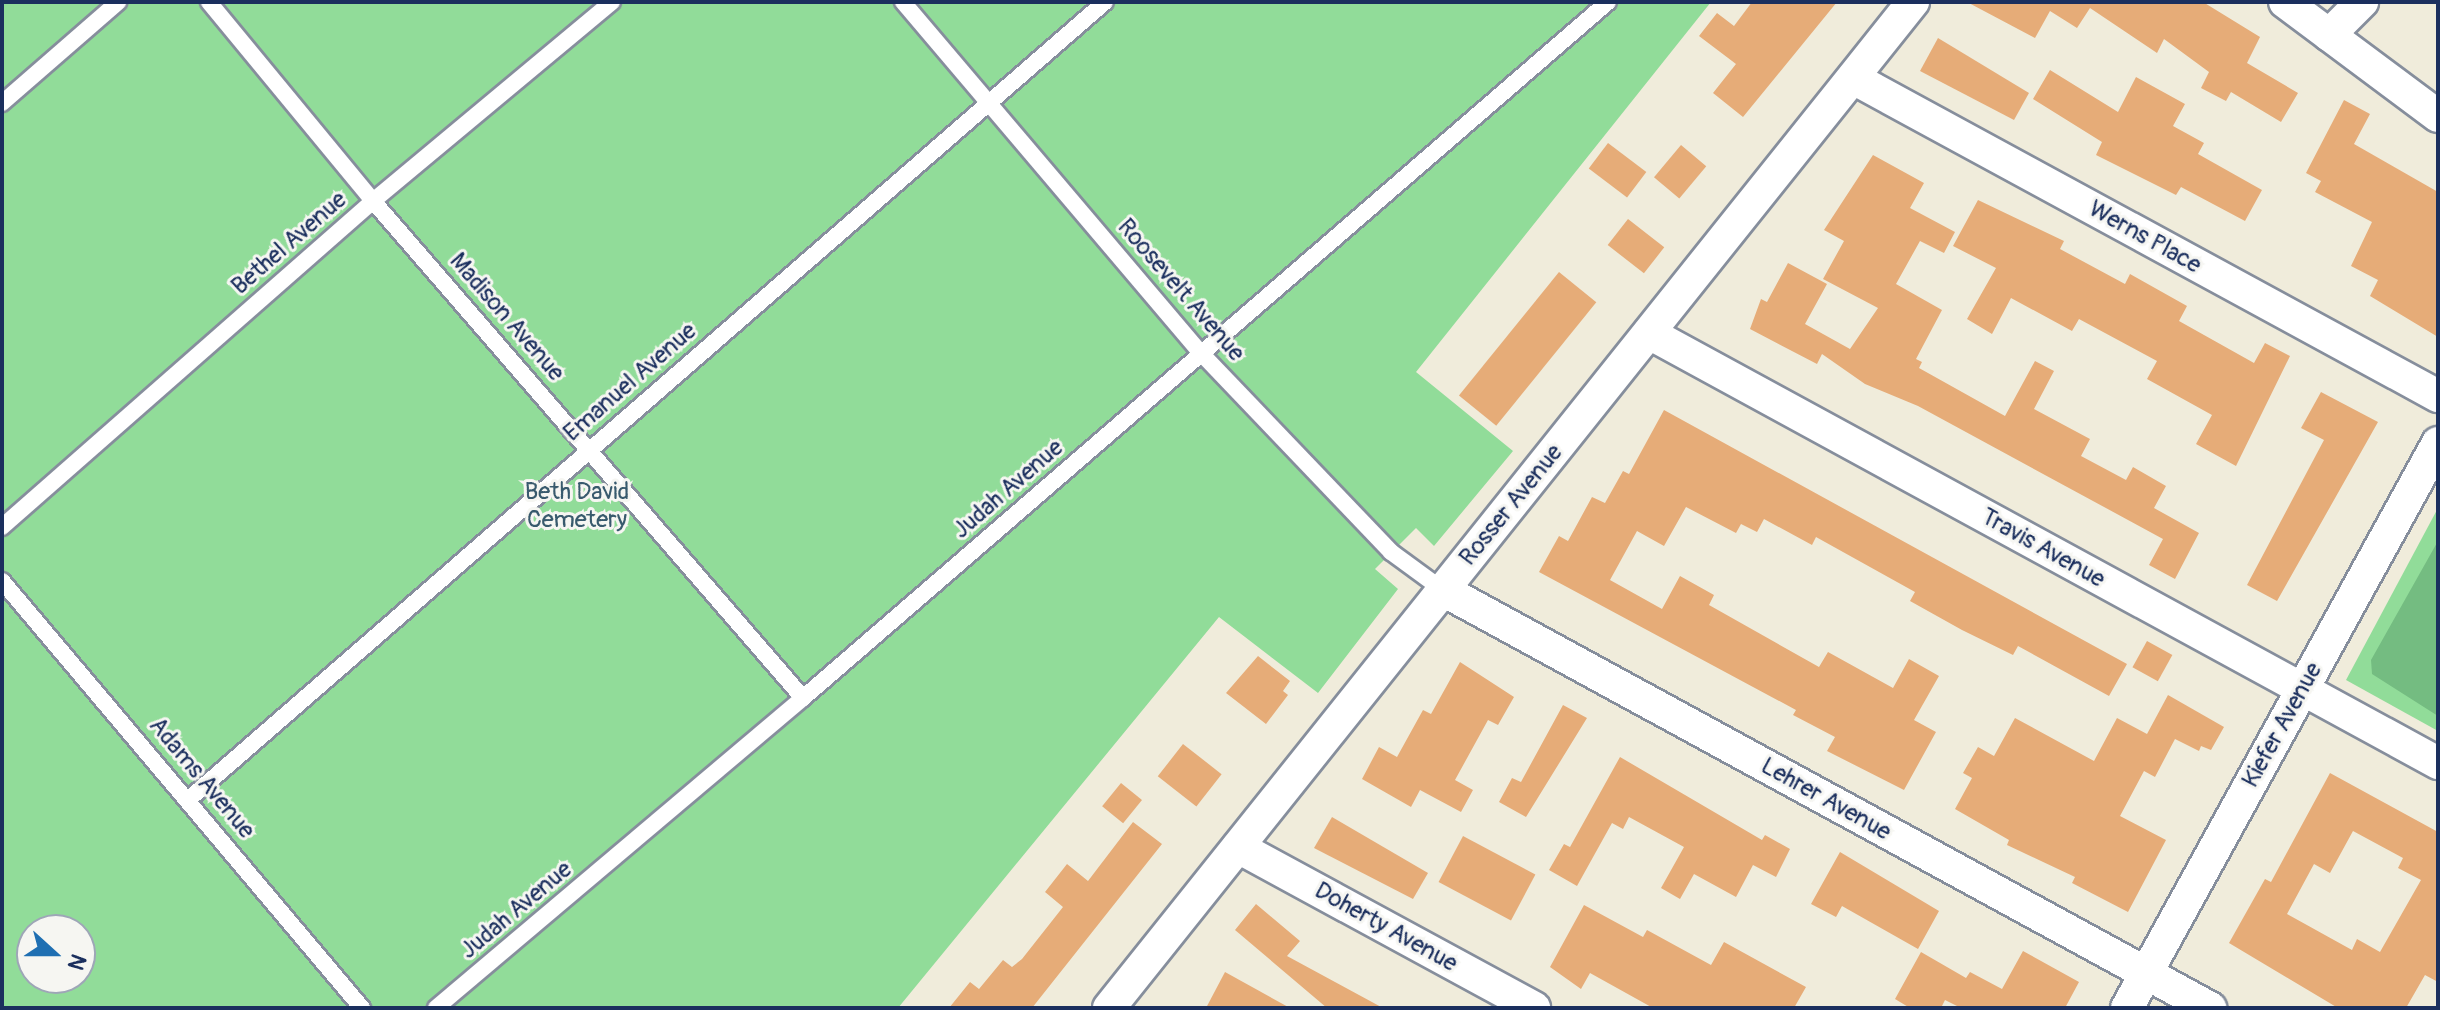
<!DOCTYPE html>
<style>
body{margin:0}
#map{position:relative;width:2440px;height:1010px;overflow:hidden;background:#f0ecdb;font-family:Pangolin,sans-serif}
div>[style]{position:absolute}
.green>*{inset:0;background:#91dc99}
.forest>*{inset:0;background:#74bc81}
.building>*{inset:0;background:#e6ac78;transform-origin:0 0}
.roads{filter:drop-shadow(2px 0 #868e9c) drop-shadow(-2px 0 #868e9c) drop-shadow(0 2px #868e9c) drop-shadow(0 -2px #868e9c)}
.lane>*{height:16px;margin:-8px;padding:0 8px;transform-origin:8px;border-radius:8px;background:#fff}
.street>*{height:32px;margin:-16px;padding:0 16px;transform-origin:16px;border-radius:16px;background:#fff}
span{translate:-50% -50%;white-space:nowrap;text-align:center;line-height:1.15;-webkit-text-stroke:6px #f6f6f2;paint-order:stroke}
.street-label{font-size:24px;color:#1b2f5e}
.park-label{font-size:24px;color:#385a6d}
.frame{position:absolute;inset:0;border:4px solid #1b2f5e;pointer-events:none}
.north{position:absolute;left:16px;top:914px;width:80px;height:80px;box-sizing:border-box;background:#f6f6f2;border:2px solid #9ea6b7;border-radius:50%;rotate:111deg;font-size:22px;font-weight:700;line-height:32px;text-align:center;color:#1b2f5e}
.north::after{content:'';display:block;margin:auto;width:28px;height:36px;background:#1f6fb2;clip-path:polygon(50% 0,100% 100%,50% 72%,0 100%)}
</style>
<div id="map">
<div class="green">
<i style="clip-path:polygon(evenodd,2px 2px,1711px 2px,1416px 372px,1513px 451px,1434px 546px,1416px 528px,1375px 569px,1398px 589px,1318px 693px,1219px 617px,898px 1008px,2px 1008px,2px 2px,32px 930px,80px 930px,80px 978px,32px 978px,32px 930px)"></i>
<i style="clip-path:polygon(2438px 508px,2438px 731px,2346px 680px)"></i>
</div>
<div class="forest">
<i style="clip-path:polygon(2438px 541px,2436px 627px,2438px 716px,2372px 674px,2371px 660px)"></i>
</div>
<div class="building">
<i style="clip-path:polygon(1752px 2px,1837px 2px,1743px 117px,1713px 93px,1736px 64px,1699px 36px,1717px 13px,1734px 26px)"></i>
<i style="clip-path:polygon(1967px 2px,2203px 2px,2260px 37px,2247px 63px,2298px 93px,2281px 122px,2231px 92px,2226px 101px,2201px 88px,2209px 72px,2164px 39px,2157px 53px,2090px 8px,2077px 28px,2050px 11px,2035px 38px)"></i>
<i style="clip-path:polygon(1938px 38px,2029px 93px,2014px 120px,1920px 71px)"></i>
<i style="clip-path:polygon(2050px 70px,2118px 112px,2136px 77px,2185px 104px,2173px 126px,2204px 143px,2198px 154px,2262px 190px,2245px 221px,2181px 187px,2176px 195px,2096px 155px,2102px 142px,2033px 99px)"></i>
<i style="clip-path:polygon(2344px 100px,2370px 114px,2354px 144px,2438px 192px,2438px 337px,2370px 296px,2378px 280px,2351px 266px,2372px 222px,2315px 192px,2321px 181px,2306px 173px)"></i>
<i style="left:1608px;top:143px;width:48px;height:32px;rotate:37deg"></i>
<i style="left:1681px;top:145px;width:33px;height:42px;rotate:40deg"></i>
<i style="clip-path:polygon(1873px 155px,1924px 183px,1910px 208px,1955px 232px,1944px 253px,1920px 241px,1896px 284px,1942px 310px,1916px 359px,1922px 362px,1919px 368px,2005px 416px,2035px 361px,2054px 371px,2034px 409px,2090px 439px,2081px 456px,2126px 480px,2133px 467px,2166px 486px,2154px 508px,2199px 533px,2175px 579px,2149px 565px,2163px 539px,1918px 406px,1865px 384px,1822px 354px,1817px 364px,1750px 329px,1761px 299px,1767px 302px,1788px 263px,1827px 284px,1805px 324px,1850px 349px,1878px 308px,1823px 279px,1844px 241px,1824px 230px)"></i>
<i style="clip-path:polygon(1978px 200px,2064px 241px,2060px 249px,2125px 284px,2130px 274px,2187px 306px,2179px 321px,2254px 363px,2265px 343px,2290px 356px,2236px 466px,2196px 444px,2212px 415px,2147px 379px,2157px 361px,2079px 319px,2072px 331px,2011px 298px,1992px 334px,1967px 319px,1996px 268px,1953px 246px)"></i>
<i style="left:1628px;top:219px;width:46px;height:33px;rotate:38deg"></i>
<i style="left:1559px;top:272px;width:48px;height:159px;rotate:39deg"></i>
<i style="clip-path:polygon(2321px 392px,2378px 422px,2277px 601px,2247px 585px,2324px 440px,2301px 428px)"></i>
<i style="clip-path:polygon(1664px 410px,2127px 664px,2109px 696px,2018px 646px,2013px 655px,1962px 630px,1910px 601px,1915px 592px,1816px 537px,1812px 545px,1764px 519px,1757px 532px,1741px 524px,1736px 533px,1686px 507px,1664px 546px,1637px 531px,1610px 580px,1662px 609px,1680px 576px,1714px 595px,1709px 605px,1819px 667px,1828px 652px,1893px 688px,1909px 659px,1939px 676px,1914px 720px,1936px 732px,1904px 790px,1827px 751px,1835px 737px,1793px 715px,1796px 710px,1539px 572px,1559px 536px,1568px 541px,1592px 497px,1605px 503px,1623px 471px,1629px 474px)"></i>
<i style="left:2147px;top:641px;width:29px;height:30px;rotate:29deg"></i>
<i style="clip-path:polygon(1258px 656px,1290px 681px,1283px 691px,1288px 695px,1266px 724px,1226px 693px)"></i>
<i style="clip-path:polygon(1460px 662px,1514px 697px,1498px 725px,1488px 720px,1455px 780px,1473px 790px,1461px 812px,1420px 790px,1411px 807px,1362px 779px,1379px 747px,1397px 757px,1423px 710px,1431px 714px)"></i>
<i style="clip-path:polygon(2168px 695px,2224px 727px,2211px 750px,2201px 746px,2199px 751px,2175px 739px,2155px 777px,2144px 771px,2120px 816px,2166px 840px,2128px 912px,2072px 883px,2075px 877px,2007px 845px,2009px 840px,1955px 809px,1972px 778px,1963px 773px,1978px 747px,1994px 756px,2015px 718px,2094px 761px,2117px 718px,2147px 734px)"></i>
<i style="clip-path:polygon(1563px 705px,1587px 718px,1526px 817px,1499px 802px,1512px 778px,1521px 782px)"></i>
<i style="left:1183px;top:744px;width:49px;height:41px;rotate:38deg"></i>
<i style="clip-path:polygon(1620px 757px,1762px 840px,1765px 835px,1790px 849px,1776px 877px,1753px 865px,1736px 897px,1694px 874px,1680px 899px,1661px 888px,1684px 847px,1629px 817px,1623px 829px,1612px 823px,1577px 886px,1549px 870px,1564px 844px,1570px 847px)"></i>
<i style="clip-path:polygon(evenodd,2330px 773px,2438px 832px,2438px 982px,2425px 975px,2406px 1008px,2338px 1008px,2229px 943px,2265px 879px,2271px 882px,2330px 773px,2353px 831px,2403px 858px,2398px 868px,2421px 880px,2380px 952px,2357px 939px,2352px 950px,2287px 914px,2314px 864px,2330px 873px,2353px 831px)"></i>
<i style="left:1121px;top:783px;width:27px;height:30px;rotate:39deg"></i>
<i style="clip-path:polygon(1332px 817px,1428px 873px,1413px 899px,1314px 848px)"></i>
<i style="clip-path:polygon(1133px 822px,1162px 844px,1032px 1008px,949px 1008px,970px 982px,979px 989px,1003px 960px,1012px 967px,1022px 959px,1063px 907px,1045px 892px,1067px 864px,1088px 881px)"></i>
<i style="left:1463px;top:836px;width:82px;height:52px;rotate:28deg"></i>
<i style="clip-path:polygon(1840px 852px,1939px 911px,1918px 949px,1842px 906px,1836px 917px,1811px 904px)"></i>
<i style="clip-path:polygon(1256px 904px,1300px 941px,1287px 956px,1383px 1008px,1327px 1008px,1235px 930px)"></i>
<i style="clip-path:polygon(1584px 905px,1643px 937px,1647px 930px,1711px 965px,1724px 942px,1806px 987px,1794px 1008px,1653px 1008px,1590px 973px,1581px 989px,1550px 967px)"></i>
<i style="clip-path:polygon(2023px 951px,2079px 982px,2065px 1008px,1961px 1008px,1945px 1000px,1941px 1008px,1910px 1008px,1895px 999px,1921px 952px,1966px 978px,1970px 972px,2002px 989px)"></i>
<i style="clip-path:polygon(1225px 972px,1290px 1008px,1206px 1008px)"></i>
</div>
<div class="roads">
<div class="lane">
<i style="left:209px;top:2px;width:258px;rotate:50.5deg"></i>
<i style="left:373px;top:201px;width:657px;rotate:49.13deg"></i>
<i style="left:903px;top:2px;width:460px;rotate:49.7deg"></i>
<i style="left:1201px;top:353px;width:275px;rotate:46.3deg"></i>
<i style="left:1391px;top:552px;width:64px;rotate:36.2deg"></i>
<i style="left:2px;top:103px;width:154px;rotate:-41deg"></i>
<i style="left:2px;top:527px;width:494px;rotate:-41.3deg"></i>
<i style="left:373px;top:201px;width:311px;rotate:-39.8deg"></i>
<i style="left:2px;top:581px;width:559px;rotate:49.87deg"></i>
<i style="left:189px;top:799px;width:1214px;rotate:-41.03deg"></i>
<i style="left:436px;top:1008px;width:480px;rotate:-40.2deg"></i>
<i style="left:803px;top:698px;width:1064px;rotate:-40.85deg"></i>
</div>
<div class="street">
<i style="left:2285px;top:2px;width:191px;rotate:36.7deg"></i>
<i style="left:2329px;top:35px;width:47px;rotate:-45deg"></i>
<i style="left:1853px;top:78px;width:666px;rotate:28.53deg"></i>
<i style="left:1649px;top:333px;width:899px;rotate:28.59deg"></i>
<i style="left:1443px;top:590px;width:874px;rotate:28.59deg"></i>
<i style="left:1238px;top:847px;width:337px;rotate:28.5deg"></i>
<i style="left:1109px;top:1008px;width:1288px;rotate:-51.37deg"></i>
<i style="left:2127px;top:1008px;width:645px;rotate:-61.17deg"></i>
</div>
</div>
<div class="street-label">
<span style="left:2145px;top:237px;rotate:29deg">Werns Place</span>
<span style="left:289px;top:243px;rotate:-41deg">Bethel Avenue</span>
<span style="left:1181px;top:290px;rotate:49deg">Roosevelt Avenue</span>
<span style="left:507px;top:317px;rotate:49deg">Madison Avenue</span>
<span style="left:630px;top:382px;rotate:-41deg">Emanuel Avenue</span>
<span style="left:1008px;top:489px;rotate:-41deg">Judah Avenue</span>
<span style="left:1511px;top:505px;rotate:-51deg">Rosser Avenue</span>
<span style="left:2043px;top:548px;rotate:29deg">Travis Avenue</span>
<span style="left:2282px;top:725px;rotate:-61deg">Kiefer Avenue</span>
<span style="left:202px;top:778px;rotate:50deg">Adams Avenue</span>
<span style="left:1826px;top:799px;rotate:29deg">Lehrer Avenue</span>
<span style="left:516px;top:910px;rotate:-40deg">Judah Avenue</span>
<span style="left:1386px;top:927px;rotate:29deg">Doherty Avenue</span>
</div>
<div class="park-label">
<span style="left:577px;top:506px">Beth David<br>Cemetery</span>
</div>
<div class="frame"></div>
<div class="north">N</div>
</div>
